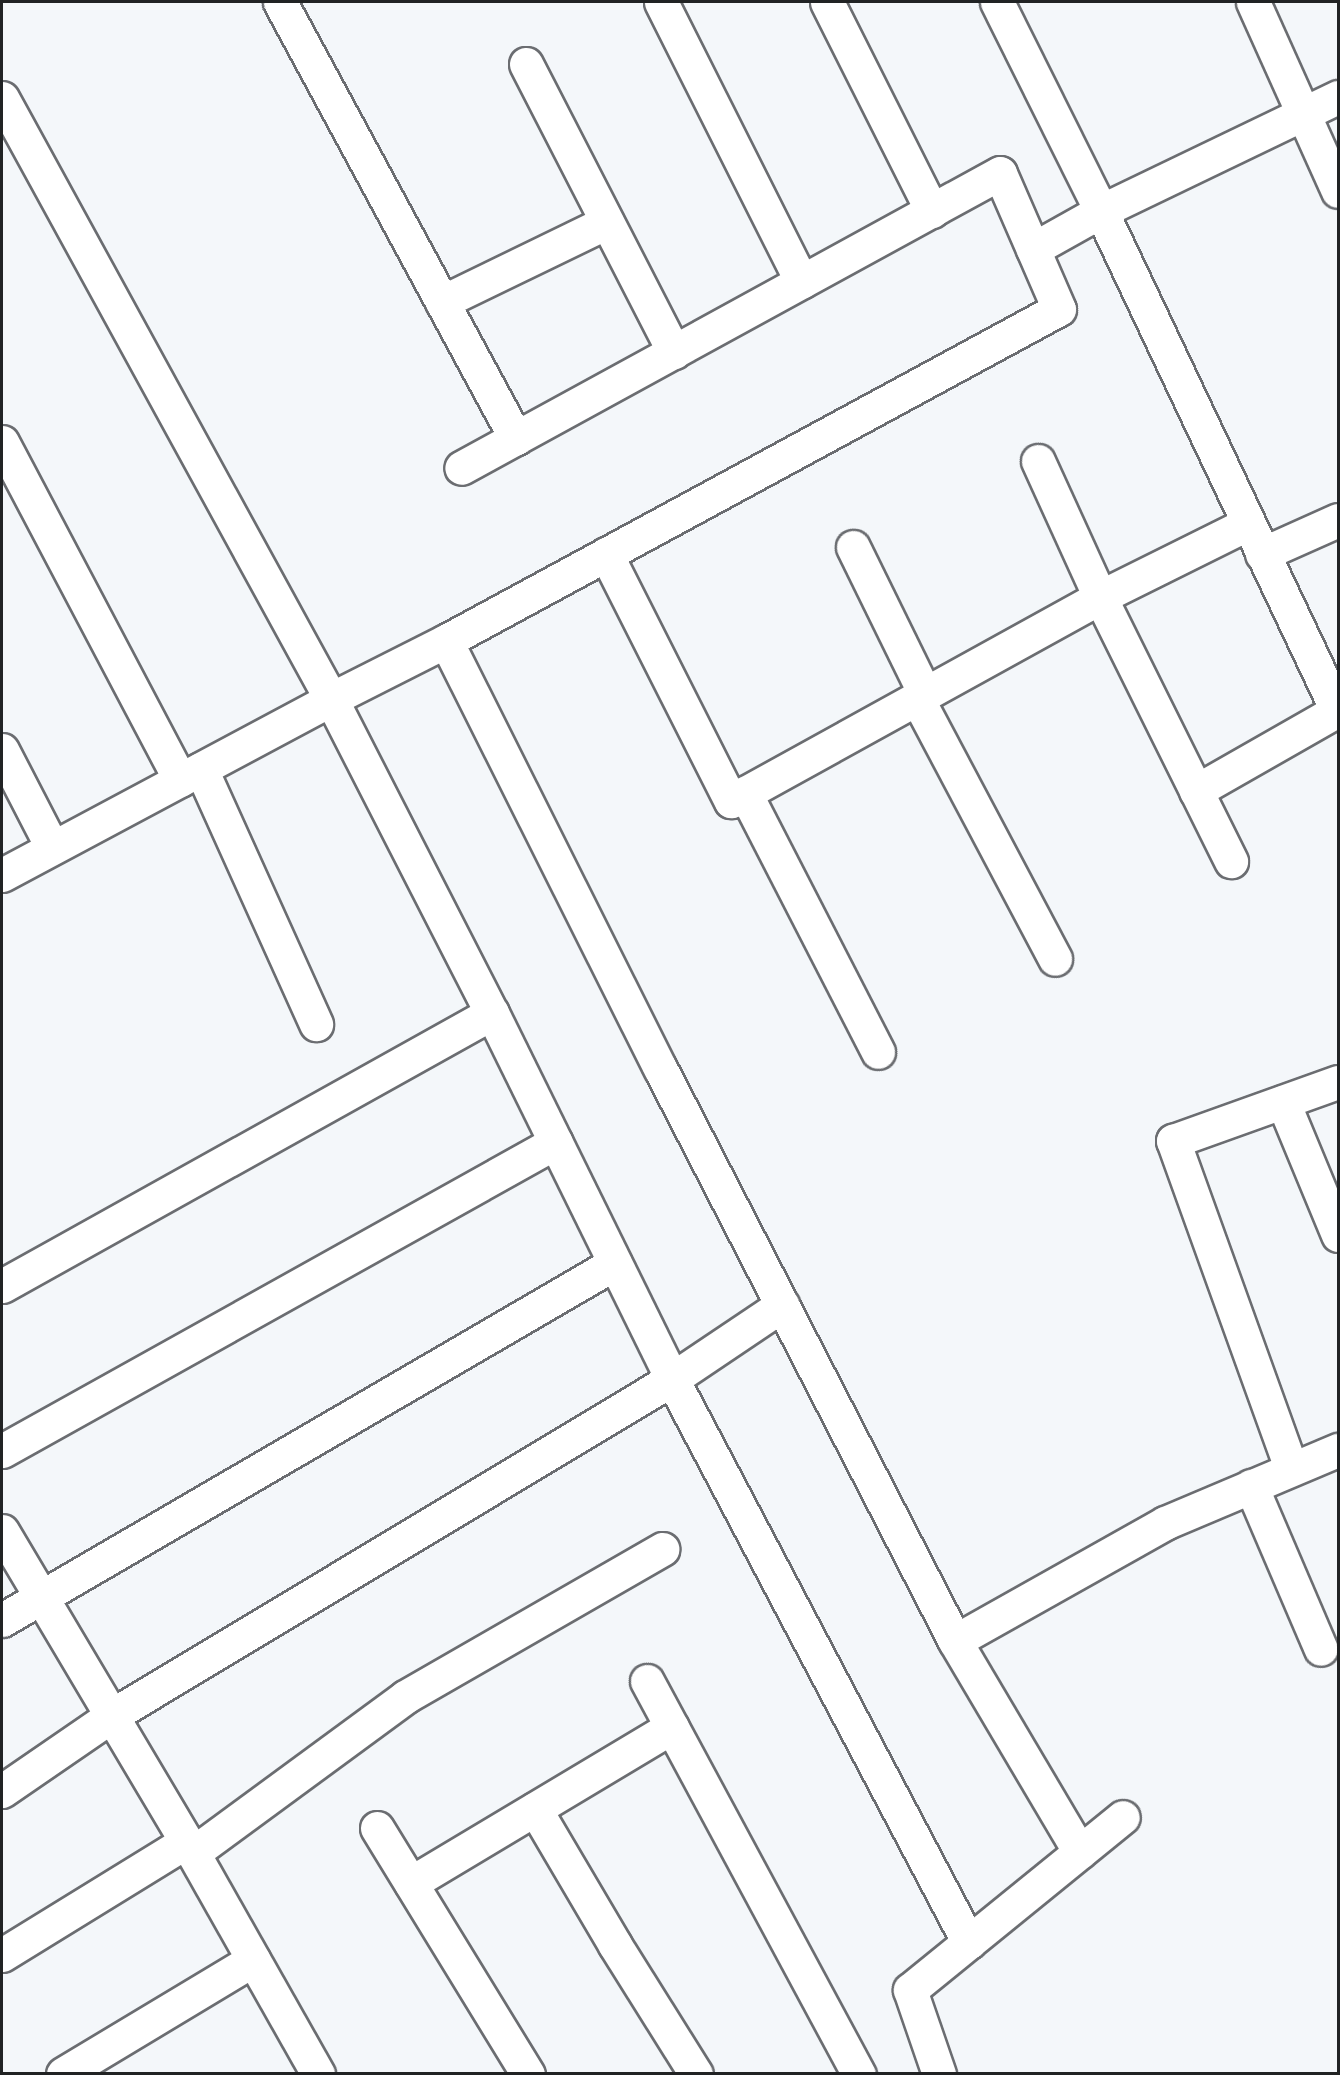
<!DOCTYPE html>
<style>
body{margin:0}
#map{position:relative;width:1340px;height:2075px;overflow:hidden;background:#f4f7fa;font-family:"Nunito Sans",sans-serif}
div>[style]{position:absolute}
.roads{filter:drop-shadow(2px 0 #6b6d71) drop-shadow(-2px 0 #6b6d71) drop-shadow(0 2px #6b6d71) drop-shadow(0 -2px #6b6d71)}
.minor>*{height:33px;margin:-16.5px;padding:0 16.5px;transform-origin:16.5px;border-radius:16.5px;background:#fff}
span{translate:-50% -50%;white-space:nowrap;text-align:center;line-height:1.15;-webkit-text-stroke:4.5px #fff;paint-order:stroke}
.frame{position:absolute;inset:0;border:3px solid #212324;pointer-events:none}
</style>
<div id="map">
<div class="roads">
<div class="minor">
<i style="left:280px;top:2px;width:496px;rotate:61.6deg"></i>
<i style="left:661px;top:2px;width:313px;rotate:63.3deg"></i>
<i style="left:827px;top:2px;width:234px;rotate:63.3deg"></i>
<i style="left:997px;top:2px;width:233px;rotate:63.5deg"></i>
<i style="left:1101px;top:211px;width:552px;rotate:64.69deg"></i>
<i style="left:1253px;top:2px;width:207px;rotate:65.8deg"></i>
<i style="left:526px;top:64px;width:324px;rotate:62.8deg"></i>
<i style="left:2px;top:98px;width:685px;rotate:61.3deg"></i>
<i style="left:331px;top:699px;width:353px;rotate:62.9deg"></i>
<i style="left:492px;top:1013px;width:408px;rotate:63.8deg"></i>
<i style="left:672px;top:1379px;width:637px;rotate:62.23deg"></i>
<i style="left:1033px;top:249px;width:78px;rotate:-29.2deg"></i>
<i style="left:1101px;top:211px;width:263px;rotate:-25.7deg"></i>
<i style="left:442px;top:302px;width:183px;rotate:-25.9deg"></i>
<i style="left:2px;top:442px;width:382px;rotate:62.2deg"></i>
<i style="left:1038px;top:461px;width:149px;rotate:65.5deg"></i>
<i style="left:1100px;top:597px;width:295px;rotate:63.6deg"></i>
<i style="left:853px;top:547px;width:164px;rotate:63.9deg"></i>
<i style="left:606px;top:554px;width:277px;rotate:63.2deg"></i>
<i style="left:731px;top:801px;width:422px;rotate:-28.9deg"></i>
<i style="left:1100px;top:597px;width:164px;rotate:-26.4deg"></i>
<i style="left:1262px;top:554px;width:83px;rotate:-24.1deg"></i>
<i style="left:446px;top:641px;width:478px;rotate:63.4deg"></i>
<i style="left:660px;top:1068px;width:644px;rotate:62.76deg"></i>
<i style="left:955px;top:1641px;width:245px;rotate:59.4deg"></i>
<i style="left:917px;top:698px;width:295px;rotate:62.1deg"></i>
<i style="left:2px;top:750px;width:109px;rotate:62.7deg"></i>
<i style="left:201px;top:769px;width:280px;rotate:65.7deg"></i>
<i style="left:1196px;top:791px;width:163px;rotate:-29.7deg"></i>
<i style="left:745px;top:793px;width:291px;rotate:62.8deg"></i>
<i style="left:2px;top:875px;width:373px;rotate:-28.1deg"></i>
<i style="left:331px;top:699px;width:129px;rotate:-26.8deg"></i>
<i style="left:446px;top:641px;width:697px;rotate:-28.44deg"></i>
<i style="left:1059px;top:309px;width:148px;rotate:-113.5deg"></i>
<i style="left:1000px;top:173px;width:614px;rotate:151.31deg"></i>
<i style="left:1283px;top:1102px;width:144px;rotate:67.5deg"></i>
<i style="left:2px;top:1286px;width:561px;rotate:-29.12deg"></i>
<i style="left:2px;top:1451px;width:634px;rotate:-29.15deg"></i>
<i style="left:1291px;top:1468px;width:348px;rotate:-109.8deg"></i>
<i style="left:1173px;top:1141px;width:175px;rotate:-19.7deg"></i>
<i style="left:1251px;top:1486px;width:177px;rotate:66.8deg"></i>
<i style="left:2px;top:1531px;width:374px;rotate:59.3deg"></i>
<i style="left:193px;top:1853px;width:254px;rotate:60.5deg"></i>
<i style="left:2px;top:1620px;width:709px;rotate:-30.22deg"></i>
<i style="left:955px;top:1641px;width:241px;rotate:-29.3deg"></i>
<i style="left:1165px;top:1523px;width:188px;rotate:-22.9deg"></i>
<i style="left:647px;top:1681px;width:447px;rotate:61.7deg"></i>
<i style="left:2px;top:1791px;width:132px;rotate:-34.5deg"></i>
<i style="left:111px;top:1716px;width:654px;rotate:-30.99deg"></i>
<i style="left:672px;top:1379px;width:133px;rotate:-33.9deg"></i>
<i style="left:535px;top:1809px;width:158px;rotate:59.5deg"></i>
<i style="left:615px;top:1945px;width:152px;rotate:57.9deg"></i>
<i style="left:377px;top:1828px;width:289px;rotate:58.5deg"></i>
<i style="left:193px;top:1853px;width:263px;rotate:-36.3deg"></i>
<i style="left:405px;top:1697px;width:297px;rotate:-29.9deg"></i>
<i style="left:411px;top:1883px;width:304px;rotate:-30.9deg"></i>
<i style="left:2px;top:1955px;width:216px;rotate:-31.6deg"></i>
<i style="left:63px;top:2074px;width:222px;rotate:-31deg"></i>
<i style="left:939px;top:2074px;width:89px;rotate:-109deg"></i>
<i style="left:910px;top:1990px;width:274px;rotate:-39.1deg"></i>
</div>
</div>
<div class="frame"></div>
</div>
